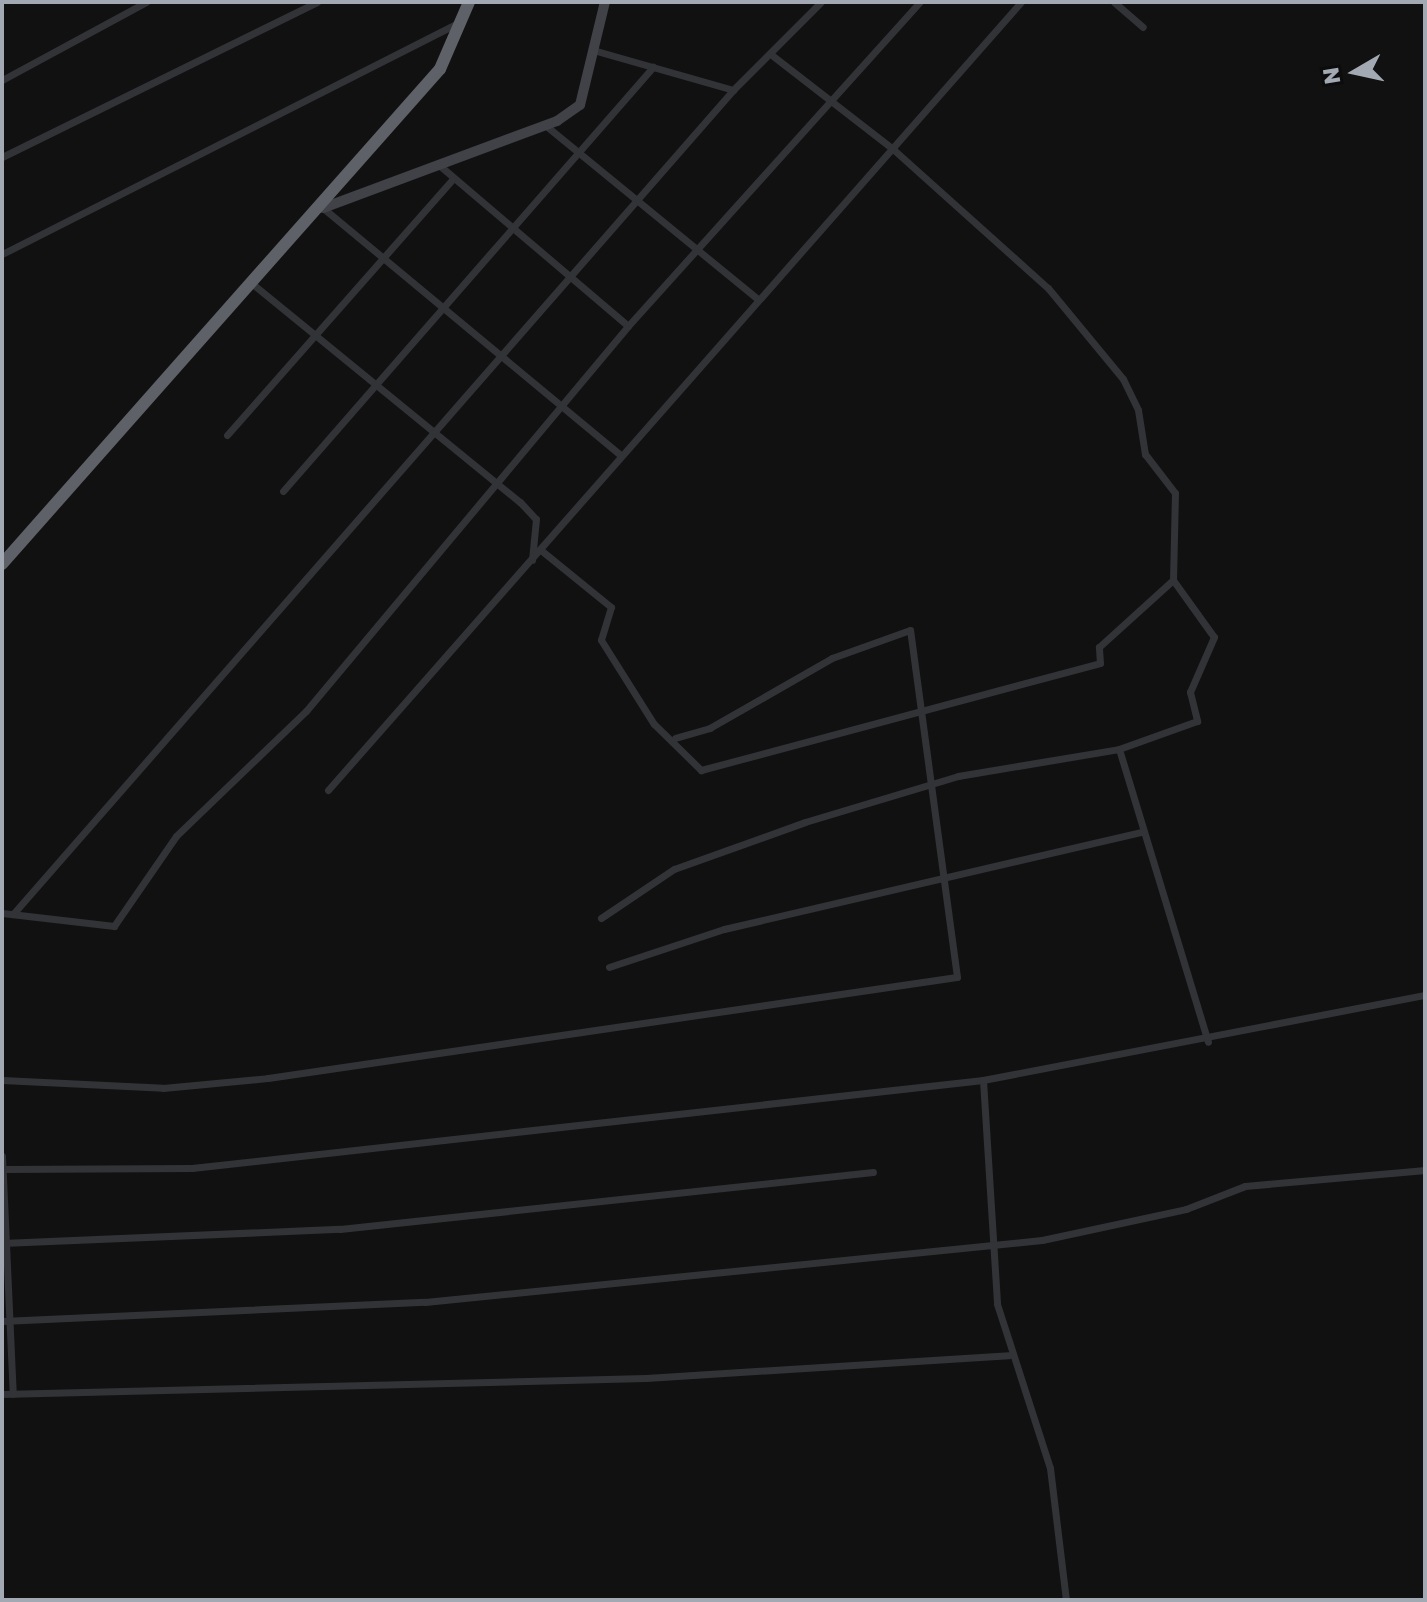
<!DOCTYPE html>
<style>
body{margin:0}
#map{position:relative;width:1427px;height:1602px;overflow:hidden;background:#111112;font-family:"Golos Text",sans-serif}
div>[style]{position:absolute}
.street>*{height:7px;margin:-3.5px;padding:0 3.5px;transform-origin:3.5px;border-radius:3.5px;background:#323337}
.secondary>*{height:10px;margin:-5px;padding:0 5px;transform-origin:5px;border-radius:5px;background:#404247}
.highway>*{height:12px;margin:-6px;padding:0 6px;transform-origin:6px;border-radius:6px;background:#5e6168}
span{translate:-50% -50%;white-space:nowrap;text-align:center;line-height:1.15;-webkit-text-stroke:6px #0c0c0d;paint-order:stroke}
.frame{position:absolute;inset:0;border:4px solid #a2a9b3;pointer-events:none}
.north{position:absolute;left:1315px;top:32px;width:80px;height:80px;-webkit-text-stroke:6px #0c0c0d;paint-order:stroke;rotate:261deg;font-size:22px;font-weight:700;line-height:32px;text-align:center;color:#a2a9b3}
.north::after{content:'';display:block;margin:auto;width:28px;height:36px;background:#a2a9b3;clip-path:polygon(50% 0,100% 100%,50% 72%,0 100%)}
</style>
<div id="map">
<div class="street">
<i style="left:1114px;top:2px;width:38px;rotate:41deg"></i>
<i style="left:593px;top:50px;width:146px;rotate:15.9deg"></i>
<i style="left:773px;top:56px;width:153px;rotate:37.8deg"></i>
<i style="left:894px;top:150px;width:207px;rotate:41.9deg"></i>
<i style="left:1048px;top:288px;width:118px;rotate:50.5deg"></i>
<i style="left:1123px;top:379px;width:34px;rotate:64deg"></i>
<i style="left:1138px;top:410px;width:45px;rotate:81deg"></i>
<i style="left:1145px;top:454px;width:49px;rotate:52.4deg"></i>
<i style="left:1175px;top:493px;width:87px;rotate:91.3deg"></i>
<i style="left:1173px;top:580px;width:70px;rotate:54.3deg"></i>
<i style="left:1214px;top:637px;width:60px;rotate:113.6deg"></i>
<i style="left:1190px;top:692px;width:30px;rotate:76deg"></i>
<i style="left:1197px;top:721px;width:83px;rotate:160.3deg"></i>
<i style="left:2px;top:80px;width:164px;rotate:-28.4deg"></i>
<i style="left:545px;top:125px;width:276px;rotate:39.3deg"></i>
<i style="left:2px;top:157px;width:351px;rotate:-26.2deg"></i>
<i style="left:439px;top:165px;width:248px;rotate:40.4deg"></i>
<i style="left:323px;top:208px;width:387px;rotate:39.7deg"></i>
<i style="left:2px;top:254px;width:513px;rotate:-26.86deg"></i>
<i style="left:250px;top:282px;width:348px;rotate:39.2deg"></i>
<i style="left:520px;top:502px;width:23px;rotate:47deg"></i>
<i style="left:536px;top:519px;width:41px;rotate:95.6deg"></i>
<i style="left:227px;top:435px;width:341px;rotate:-48.6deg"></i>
<i style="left:283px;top:491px;width:563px;rotate:-48.89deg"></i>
<i style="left:542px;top:551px;width:89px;rotate:39.1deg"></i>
<i style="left:611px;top:607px;width:34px;rotate:107deg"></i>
<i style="left:601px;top:640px;width:99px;rotate:57.8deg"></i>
<i style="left:654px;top:724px;width:66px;rotate:44.4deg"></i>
<i style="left:701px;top:770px;width:413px;rotate:-15deg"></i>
<i style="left:1100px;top:663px;width:16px;rotate:-94deg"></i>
<i style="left:1099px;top:647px;width:100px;rotate:-42.2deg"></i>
<i style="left:328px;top:790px;width:1049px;rotate:-48.67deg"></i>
<i style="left:2px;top:913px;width:113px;rotate:6.6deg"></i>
<i style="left:114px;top:926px;width:109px;rotate:-55.4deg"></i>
<i style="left:176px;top:836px;width:180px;rotate:-43.9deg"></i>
<i style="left:306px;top:711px;width:502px;rotate:-50.09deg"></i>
<i style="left:628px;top:326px;width:436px;rotate:-48deg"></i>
<i style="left:13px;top:914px;width:1094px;rotate:-48.85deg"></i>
<i style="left:733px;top:90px;width:124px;rotate:-45deg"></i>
<i style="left:601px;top:918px;width:88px;rotate:-33.9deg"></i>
<i style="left:674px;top:869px;width:139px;rotate:-19.7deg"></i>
<i style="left:805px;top:822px;width:160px;rotate:-16.7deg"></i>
<i style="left:958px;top:776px;width:163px;rotate:-9.5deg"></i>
<i style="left:1119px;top:749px;width:306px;rotate:73.1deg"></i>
<i style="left:609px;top:967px;width:121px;rotate:-18.3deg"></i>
<i style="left:724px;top:929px;width:431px;rotate:-13.1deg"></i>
<i style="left:2px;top:1080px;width:161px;rotate:2.8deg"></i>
<i style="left:163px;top:1088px;width:105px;rotate:-5.4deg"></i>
<i style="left:268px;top:1078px;width:696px;rotate:-8.34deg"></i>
<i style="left:957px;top:977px;width:350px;rotate:-97.7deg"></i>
<i style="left:910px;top:630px;width:83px;rotate:160.3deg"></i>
<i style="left:832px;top:658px;width:141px;rotate:150.2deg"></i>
<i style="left:710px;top:728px;width:36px;rotate:164deg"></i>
<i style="left:983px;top:1080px;width:224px;rotate:86.4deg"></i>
<i style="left:997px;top:1304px;width:172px;rotate:72.1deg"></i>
<i style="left:1050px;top:1468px;width:133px;rotate:83.1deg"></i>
<i style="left:2px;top:1156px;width:238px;rotate:87.4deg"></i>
<i style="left:2px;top:1169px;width:190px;rotate:-0.3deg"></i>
<i style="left:192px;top:1168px;width:796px;rotate:-6.35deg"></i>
<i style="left:983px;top:1080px;width:450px;rotate:-10.9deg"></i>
<i style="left:2px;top:1243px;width:338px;rotate:-2.4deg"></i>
<i style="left:340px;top:1229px;width:536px;rotate:-6.1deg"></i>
<i style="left:2px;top:1321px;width:423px;rotate:-2.6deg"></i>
<i style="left:425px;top:1302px;width:620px;rotate:-5.74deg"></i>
<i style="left:1042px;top:1240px;width:147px;rotate:-12.1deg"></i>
<i style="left:1186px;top:1209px;width:63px;rotate:-21.3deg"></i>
<i style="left:1245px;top:1186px;width:181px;rotate:-5.1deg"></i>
<i style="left:2px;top:1394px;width:644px;rotate:-1.42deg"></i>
<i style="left:646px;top:1378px;width:363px;rotate:-3.6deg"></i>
</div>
<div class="secondary">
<i style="left:323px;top:208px;width:250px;rotate:-20.4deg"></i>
<i style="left:557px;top:121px;width:28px;rotate:-35deg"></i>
<i style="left:580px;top:105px;width:106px;rotate:-76.4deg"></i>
</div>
<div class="highway">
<i style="left:2px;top:564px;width:661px;rotate:-48.5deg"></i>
<i style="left:440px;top:69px;width:73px;rotate:-66.6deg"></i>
</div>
<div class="frame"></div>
<div class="north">N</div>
</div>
